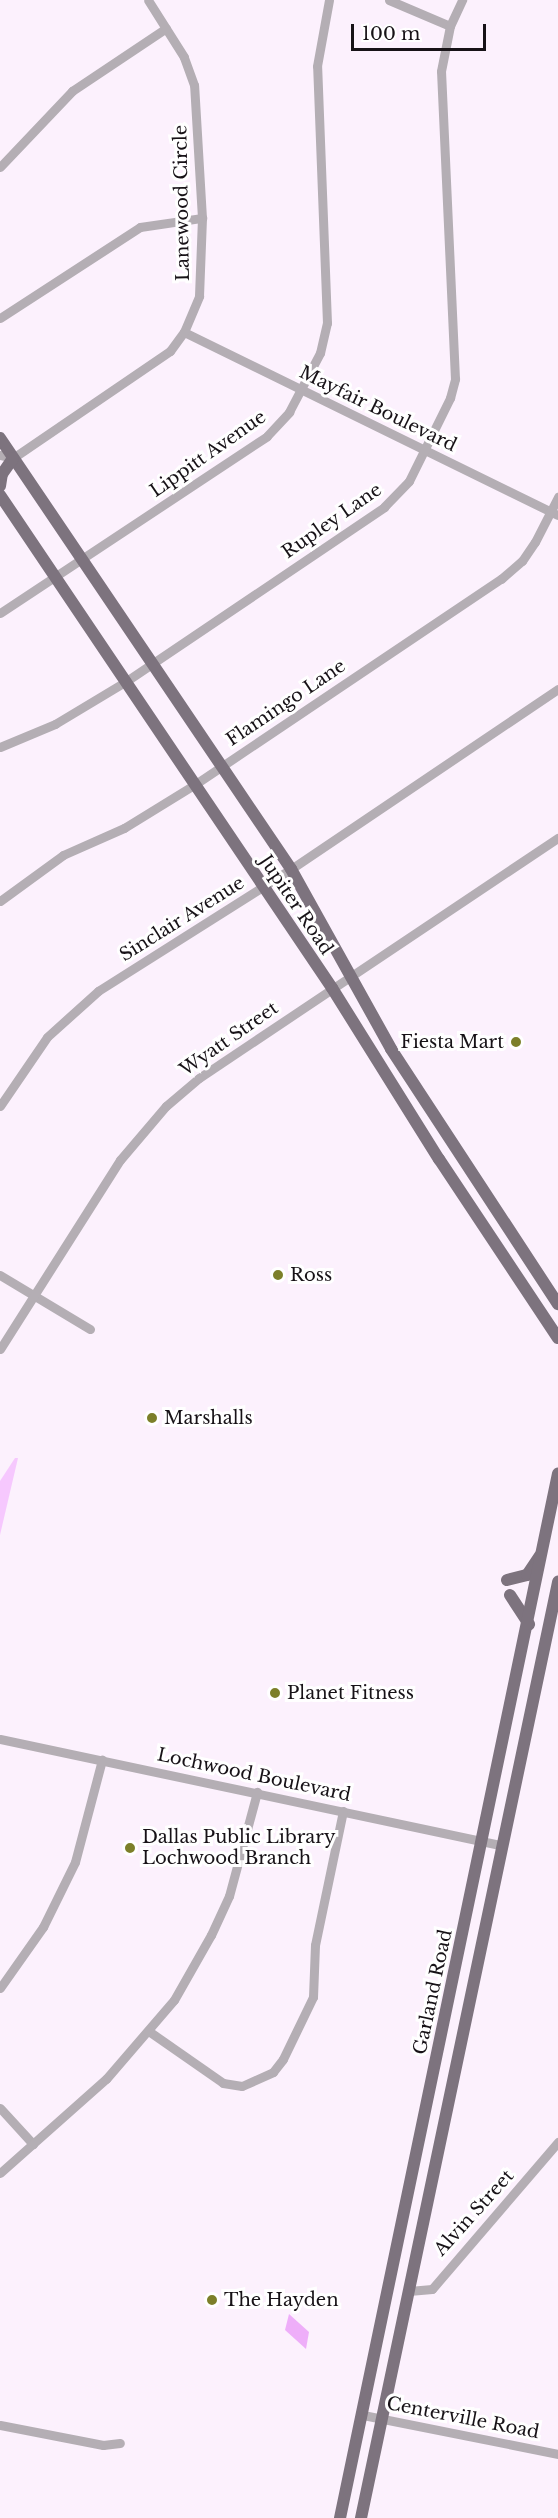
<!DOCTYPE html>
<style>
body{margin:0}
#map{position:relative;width:558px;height:2518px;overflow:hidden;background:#fcf1fd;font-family:"Libre Baskerville",serif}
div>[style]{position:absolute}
.green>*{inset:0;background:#f6c8fe}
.water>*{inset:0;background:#eeaef9}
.minor>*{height:9px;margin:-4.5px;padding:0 4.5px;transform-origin:4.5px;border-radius:4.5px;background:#b4aeb4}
.major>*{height:12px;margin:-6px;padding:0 6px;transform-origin:6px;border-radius:6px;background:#7d737e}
.dots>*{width:16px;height:16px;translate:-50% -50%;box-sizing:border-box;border:3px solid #fff;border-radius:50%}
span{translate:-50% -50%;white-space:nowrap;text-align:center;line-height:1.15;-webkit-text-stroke:6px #fff;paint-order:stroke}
.street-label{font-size:18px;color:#171217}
.poi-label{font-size:18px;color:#171217}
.right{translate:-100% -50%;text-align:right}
.left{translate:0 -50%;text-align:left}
.scale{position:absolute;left:351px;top:24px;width:135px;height:27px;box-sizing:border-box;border:3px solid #171217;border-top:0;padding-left:8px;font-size:18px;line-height:21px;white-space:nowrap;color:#171217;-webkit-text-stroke:4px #fff;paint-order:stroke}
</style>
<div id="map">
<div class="green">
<i style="clip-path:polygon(15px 1458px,18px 1458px,0 1535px,0 1481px)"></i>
</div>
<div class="water">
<i style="clip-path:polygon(289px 2314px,309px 2332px,306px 2349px,285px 2330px)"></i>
</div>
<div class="minor">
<i style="left:389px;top:0;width:66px;rotate:23.1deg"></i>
<i style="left:0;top:167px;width:105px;rotate:-46.5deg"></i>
<i style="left:72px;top:91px;width:113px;rotate:-33.8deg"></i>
<i style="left:0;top:318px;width:167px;rotate:-33deg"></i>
<i style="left:140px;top:227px;width:63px;rotate:-8.3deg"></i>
<i style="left:184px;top:332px;width:416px;rotate:26.1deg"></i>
<i style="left:0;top:455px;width:13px;rotate:13deg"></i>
<i style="left:13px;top:458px;width:190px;rotate:-34.3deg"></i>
<i style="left:170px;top:351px;width:24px;rotate:-54deg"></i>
<i style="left:184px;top:332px;width:39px;rotate:-67deg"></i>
<i style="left:199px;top:296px;width:78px;rotate:-87.8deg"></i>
<i style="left:202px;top:218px;width:133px;rotate:-93.4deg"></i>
<i style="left:194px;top:85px;width:30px;rotate:-110deg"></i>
<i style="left:184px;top:57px;width:67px;rotate:-122.3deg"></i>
<i style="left:0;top:613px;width:320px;rotate:-33.5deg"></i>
<i style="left:267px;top:436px;width:33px;rotate:-47deg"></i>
<i style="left:289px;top:412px;width:67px;rotate:-62.3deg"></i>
<i style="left:320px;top:353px;width:31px;rotate:-77deg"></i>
<i style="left:327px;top:323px;width:257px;rotate:-92.2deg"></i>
<i style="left:317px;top:66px;width:67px;rotate:-79.7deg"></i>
<i style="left:0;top:747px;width:60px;rotate:-22.7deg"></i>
<i style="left:55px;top:724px;width:82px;rotate:-31deg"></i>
<i style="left:125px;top:682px;width:313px;rotate:-34deg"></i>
<i style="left:384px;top:507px;width:36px;rotate:-46deg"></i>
<i style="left:409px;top:481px;width:93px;rotate:-63.7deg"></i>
<i style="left:450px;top:398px;width:20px;rotate:-75deg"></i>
<i style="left:455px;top:379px;width:308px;rotate:-92.6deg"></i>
<i style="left:441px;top:71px;width:46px;rotate:-78.7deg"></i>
<i style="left:450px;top:26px;width:29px;rotate:-65deg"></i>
<i style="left:0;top:901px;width:78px;rotate:-36.1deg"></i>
<i style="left:63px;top:855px;width:67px;rotate:-23.9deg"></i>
<i style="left:124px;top:828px;width:82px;rotate:-31.6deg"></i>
<i style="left:194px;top:785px;width:370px;rotate:-33.9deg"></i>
<i style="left:501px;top:579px;width:28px;rotate:-41deg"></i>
<i style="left:522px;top:561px;width:23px;rotate:-56deg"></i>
<i style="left:535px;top:542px;width:51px;rotate:-62.9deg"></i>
<i style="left:0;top:1106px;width:83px;rotate:-55.7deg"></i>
<i style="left:47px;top:1037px;width:69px;rotate:-42deg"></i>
<i style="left:98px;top:991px;width:228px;rotate:-32.3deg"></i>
<i style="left:291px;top:869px;width:322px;rotate:-34deg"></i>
<i style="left:0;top:1275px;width:105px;rotate:31deg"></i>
<i style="left:0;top:1349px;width:224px;rotate:-57.6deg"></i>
<i style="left:120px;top:1160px;width:71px;rotate:-49.6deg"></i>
<i style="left:166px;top:1106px;width:43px;rotate:-40.3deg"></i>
<i style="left:199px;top:1078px;width:432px;rotate:-33.8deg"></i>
<i style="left:0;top:1739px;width:511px;rotate:11.97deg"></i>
<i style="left:0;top:1988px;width:75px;rotate:-54.8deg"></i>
<i style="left:43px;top:1927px;width:72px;rotate:-63.8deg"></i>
<i style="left:75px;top:1862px;width:106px;rotate:-75.2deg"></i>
<i style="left:150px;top:2032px;width:89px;rotate:34.9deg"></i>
<i style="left:223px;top:2083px;width:19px;rotate:9deg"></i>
<i style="left:242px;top:2086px;width:34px;rotate:-24deg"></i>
<i style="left:273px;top:2072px;width:16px;rotate:-52deg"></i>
<i style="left:283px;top:2059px;width:69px;rotate:-64.2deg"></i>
<i style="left:313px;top:1997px;width:52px;rotate:-87.8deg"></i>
<i style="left:315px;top:1945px;width:137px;rotate:-78.2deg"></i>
<i style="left:0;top:2108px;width:49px;rotate:47.5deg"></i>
<i style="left:0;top:2173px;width:142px;rotate:-41.6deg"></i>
<i style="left:106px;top:2079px;width:104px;rotate:-49.3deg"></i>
<i style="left:174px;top:2000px;width:75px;rotate:-60.4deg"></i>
<i style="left:211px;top:1935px;width:43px;rotate:-65.2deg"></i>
<i style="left:229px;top:1896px;width:108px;rotate:-74.9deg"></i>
<i style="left:409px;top:2291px;width:23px;rotate:-5deg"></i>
<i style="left:432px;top:2289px;width:194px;rotate:-49.4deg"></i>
<i style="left:363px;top:2415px;width:199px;rotate:11.3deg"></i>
<i style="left:0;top:2425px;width:105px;rotate:11deg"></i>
<i style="left:103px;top:2445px;width:17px;rotate:-7deg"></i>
</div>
<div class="major">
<i style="left:0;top:438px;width:520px;rotate:55.97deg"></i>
<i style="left:291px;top:869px;width:206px;rotate:60.9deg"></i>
<i style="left:391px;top:1049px;width:305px;rotate:56.8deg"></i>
<i style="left:0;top:486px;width:12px;rotate:-81deg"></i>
<i style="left:2px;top:474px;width:19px;rotate:-55deg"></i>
<i style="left:0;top:495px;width:594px;rotate:56.04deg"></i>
<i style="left:332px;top:988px;width:202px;rotate:58deg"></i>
<i style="left:439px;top:1159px;width:215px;rotate:56.4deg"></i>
<i style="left:507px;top:1580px;width:21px;rotate:-14deg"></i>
<i style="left:527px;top:1575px;width:23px;rotate:-56deg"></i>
<i style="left:510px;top:1595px;width:35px;rotate:57deg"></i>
<i style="left:340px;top:2518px;width:1067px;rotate:-78.21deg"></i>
<i style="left:361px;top:2518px;width:957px;rotate:-78.11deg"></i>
</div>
<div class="dots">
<i style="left:516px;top:1042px;background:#7c7f29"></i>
<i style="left:278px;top:1275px;background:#7c7f29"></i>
<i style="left:152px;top:1418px;background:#7c7f29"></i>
<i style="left:275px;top:1693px;background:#7c7f29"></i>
<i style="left:130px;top:1848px;background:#7c7f29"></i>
<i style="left:212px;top:2300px;background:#7c7f29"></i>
</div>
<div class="street-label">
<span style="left:182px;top:203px;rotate:-91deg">Lanewood Circle</span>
<span style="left:378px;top:409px;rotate:26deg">Mayfair Boulevard</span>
<span style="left:208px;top:454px;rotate:-35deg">Lippitt Avenue</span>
<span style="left:332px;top:521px;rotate:-35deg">Rupley Lane</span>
<span style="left:286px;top:703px;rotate:-34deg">Flamingo Lane</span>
<span style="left:296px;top:905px;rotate:56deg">Jupiter Road</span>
<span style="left:182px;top:919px;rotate:-32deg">Sinclair Avenue</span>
<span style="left:229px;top:1039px;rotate:-35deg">Wyatt Street</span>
<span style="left:254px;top:1775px;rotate:12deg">Lochwood Boulevard</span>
<span style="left:433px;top:1992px;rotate:-78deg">Garland Road</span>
<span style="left:474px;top:2213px;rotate:-48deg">Alvin Street</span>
<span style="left:463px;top:2418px;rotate:11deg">Centerville Road</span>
</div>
<div class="poi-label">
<span class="right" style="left:504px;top:1042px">Fiesta Mart</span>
<span class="left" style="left:290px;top:1275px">Ross</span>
<span class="left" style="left:164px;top:1418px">Marshalls</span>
<span class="left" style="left:287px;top:1693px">Planet Fitness</span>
<span class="left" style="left:142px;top:1848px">Dallas Public Library<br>Lochwood Branch</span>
<span class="left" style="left:224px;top:2300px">The Hayden</span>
</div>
<div class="scale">100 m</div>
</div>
